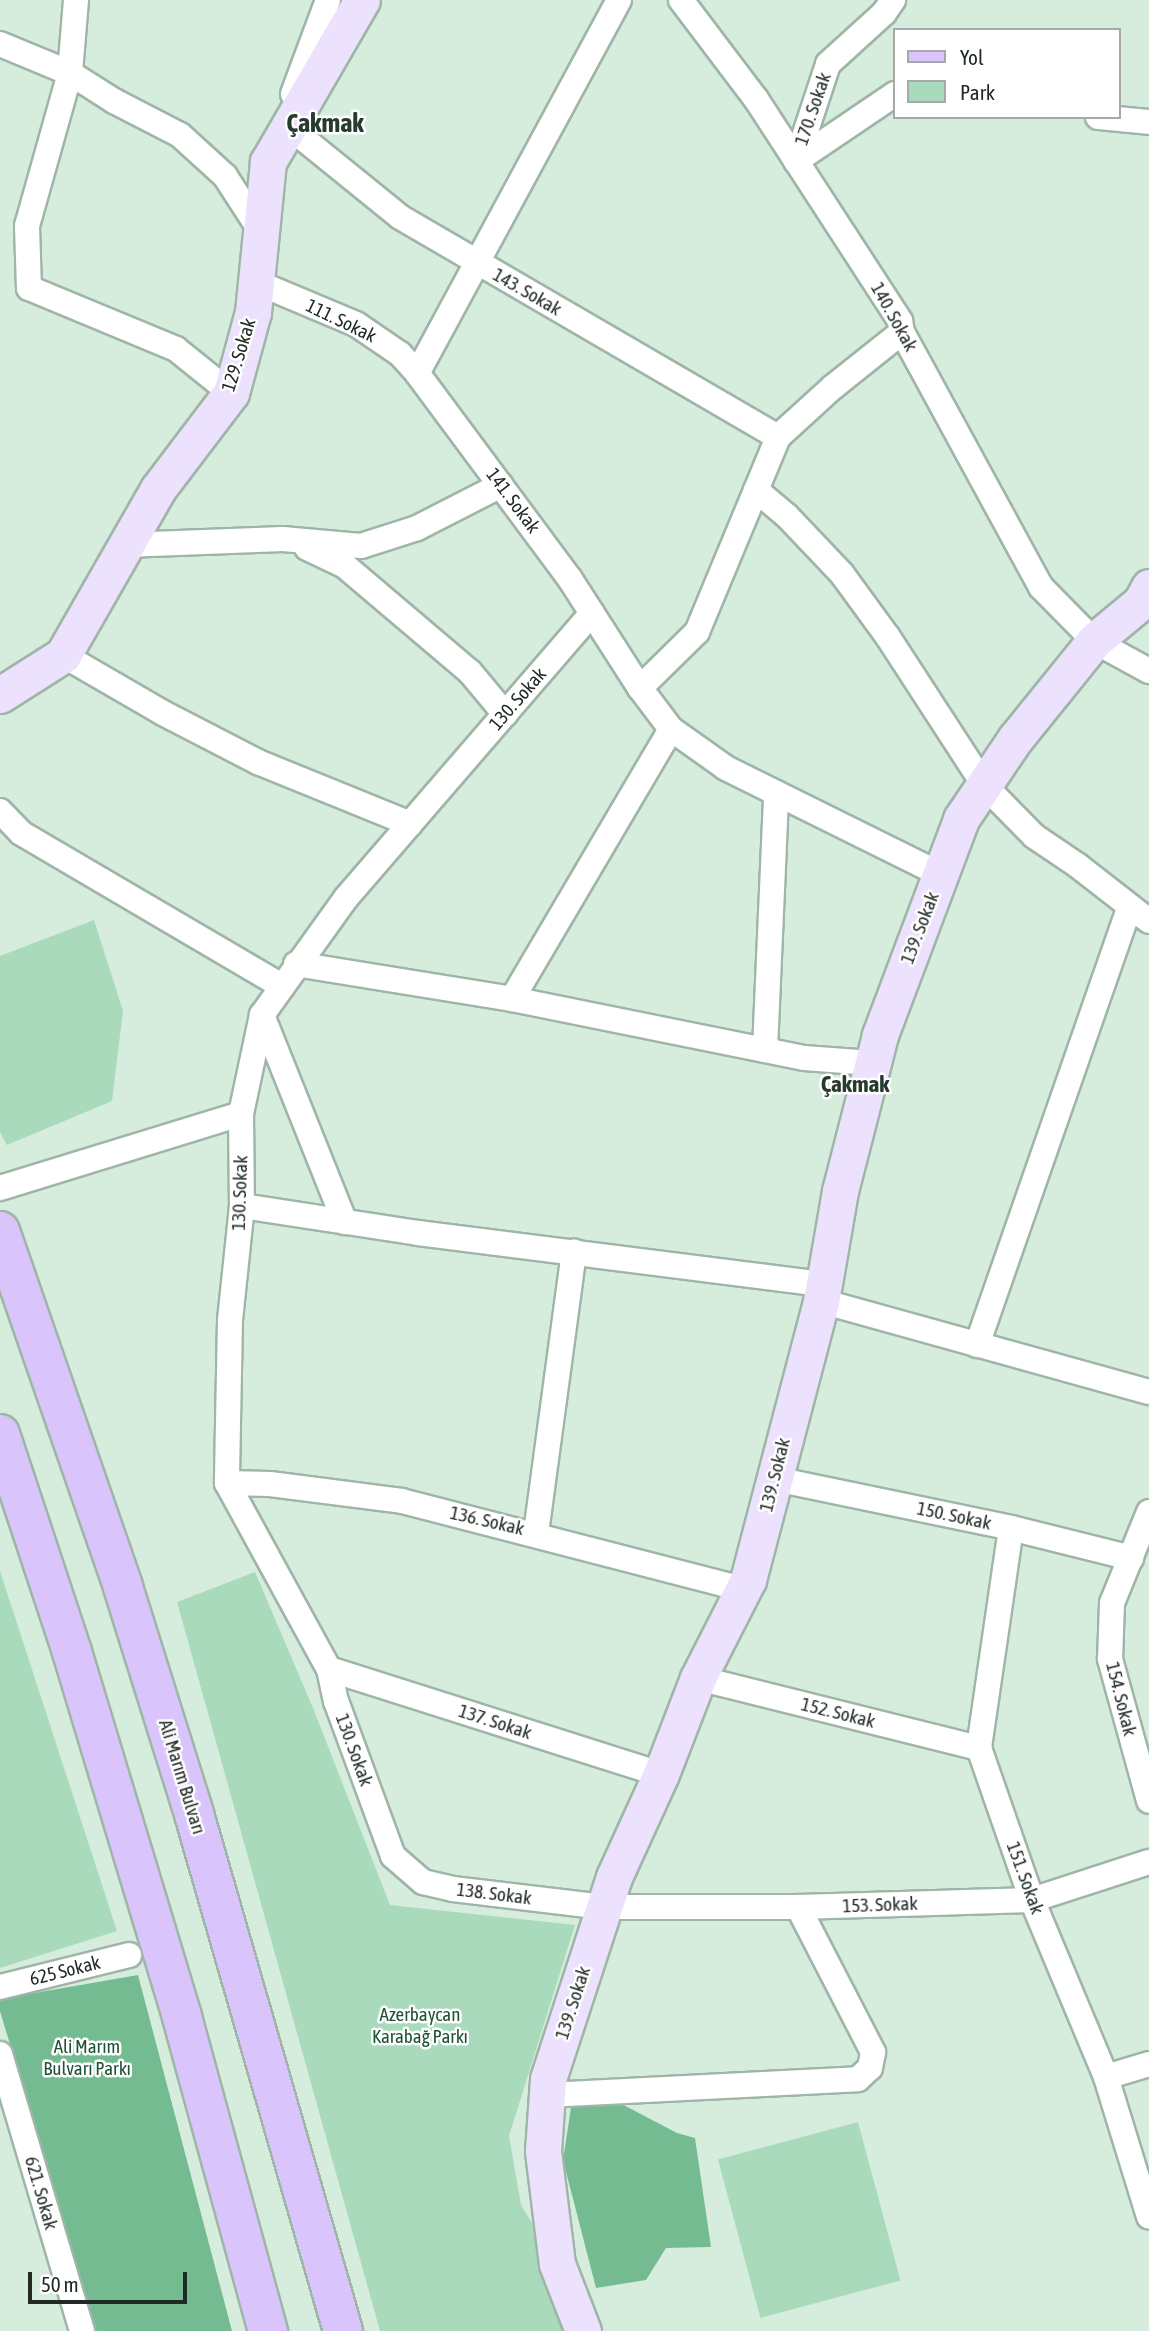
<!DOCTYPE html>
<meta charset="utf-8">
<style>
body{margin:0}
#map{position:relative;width:1149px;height:2331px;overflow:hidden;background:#d6edde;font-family:"Asap Condensed",sans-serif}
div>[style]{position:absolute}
.green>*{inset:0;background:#a9dabc;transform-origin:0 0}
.forest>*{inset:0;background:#75bb92}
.roads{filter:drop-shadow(2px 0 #9fb5a7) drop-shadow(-2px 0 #9fb5a7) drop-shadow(0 2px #9fb5a7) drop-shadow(0 -2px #9fb5a7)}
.street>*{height:24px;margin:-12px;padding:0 12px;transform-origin:12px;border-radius:12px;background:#fff}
.secondary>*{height:35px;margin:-17.5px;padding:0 17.5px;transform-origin:17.5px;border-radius:17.5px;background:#ece2fd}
.primary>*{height:38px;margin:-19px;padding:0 19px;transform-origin:19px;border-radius:19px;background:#d9c4fb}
span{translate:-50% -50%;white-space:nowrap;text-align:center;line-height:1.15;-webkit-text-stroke:5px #fff;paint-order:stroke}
.street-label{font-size:19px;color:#202924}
.park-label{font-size:19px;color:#1d5236}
.quarter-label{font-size:23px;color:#273a2e;font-weight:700}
.district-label{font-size:26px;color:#273a2e;font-weight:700}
.legend{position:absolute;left:893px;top:28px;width:228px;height:91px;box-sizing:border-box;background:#fff;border:2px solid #a6a9a7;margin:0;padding:9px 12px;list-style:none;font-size:21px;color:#202924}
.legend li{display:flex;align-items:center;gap:14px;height:35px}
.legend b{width:35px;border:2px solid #a6a9a7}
.scale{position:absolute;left:28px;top:2272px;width:159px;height:32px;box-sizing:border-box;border:4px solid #202924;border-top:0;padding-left:9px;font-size:21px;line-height:24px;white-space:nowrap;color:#202924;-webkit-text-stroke:5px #fff;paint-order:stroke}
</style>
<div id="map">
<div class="green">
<i style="clip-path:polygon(94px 920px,123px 1011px,112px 1101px,7px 1145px,0 1132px,0 956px)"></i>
<i style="clip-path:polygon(0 1571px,117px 1931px,0 1968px)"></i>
<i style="clip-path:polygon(255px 1572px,313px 1708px,390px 1905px,575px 1925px,509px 2136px,521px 2205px,557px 2264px,573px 2331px,380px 2331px,177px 1602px)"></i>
<i style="left:858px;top:2122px;width:164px;height:145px;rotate:75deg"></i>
</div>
<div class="forest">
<i style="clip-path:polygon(138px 1975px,232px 2331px,96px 2331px,0 2011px,0 1999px)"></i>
<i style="clip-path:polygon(614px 2100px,677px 2133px,695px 2138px,711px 2247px,666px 2248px,646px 2280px,596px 2288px,563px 2160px,572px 2101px)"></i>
</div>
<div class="roads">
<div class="street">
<i style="left:76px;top:0;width:73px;rotate:94.7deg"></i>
<i style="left:70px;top:73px;width:159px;rotate:105.7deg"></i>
<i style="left:27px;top:226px;width:62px;rotate:88.2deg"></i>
<i style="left:29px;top:288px;width:159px;rotate:22.5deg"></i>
<i style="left:176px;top:349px;width:70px;rotate:38.7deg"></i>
<i style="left:619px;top:0;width:424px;rotate:118.4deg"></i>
<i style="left:417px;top:373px;width:257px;rotate:53.4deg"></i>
<i style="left:570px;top:579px;width:130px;rotate:57.3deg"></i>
<i style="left:640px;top:688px;width:51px;rotate:52.9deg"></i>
<i style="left:671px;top:729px;width:67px;rotate:35.3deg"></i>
<i style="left:726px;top:768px;width:239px;rotate:26.4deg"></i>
<i style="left:681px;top:0;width:124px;rotate:52.9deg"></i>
<i style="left:756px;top:99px;width:265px;rotate:57deg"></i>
<i style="left:900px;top:321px;width:11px;rotate:80deg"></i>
<i style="left:902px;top:332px;width:290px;rotate:61.4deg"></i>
<i style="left:1041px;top:587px;width:76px;rotate:45.5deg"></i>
<i style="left:1094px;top:641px;width:63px;rotate:28.6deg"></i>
<i style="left:0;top:44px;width:76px;rotate:22.5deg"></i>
<i style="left:70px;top:73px;width:52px;rotate:32.5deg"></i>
<i style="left:114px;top:101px;width:74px;rotate:27.3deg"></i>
<i style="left:180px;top:135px;width:61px;rotate:42.3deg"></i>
<i style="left:225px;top:176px;width:64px;rotate:57.1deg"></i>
<i style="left:293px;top:94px;width:100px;rotate:-69.6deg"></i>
<i style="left:1098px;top:117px;width:51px;rotate:5.6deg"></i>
<i style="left:289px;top:127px;width:143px;rotate:39deg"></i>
<i style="left:400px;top:217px;width:437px;rotate:30.2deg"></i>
<i style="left:796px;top:161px;width:102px;rotate:-71.7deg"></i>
<i style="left:828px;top:64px;width:76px;rotate:-42.3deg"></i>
<i style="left:884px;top:13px;width:16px;rotate:-55deg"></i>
<i style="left:796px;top:161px;width:120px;rotate:-34.1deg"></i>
<i style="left:256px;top:282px;width:108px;rotate:22.8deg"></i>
<i style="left:356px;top:324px;width:53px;rotate:34.3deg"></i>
<i style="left:400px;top:354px;width:25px;rotate:48deg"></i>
<i style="left:756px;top:490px;width:40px;rotate:40deg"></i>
<i style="left:787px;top:516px;width:80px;rotate:46.5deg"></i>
<i style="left:842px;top:574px;width:78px;rotate:53.9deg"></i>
<i style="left:888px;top:637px;width:176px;rotate:57deg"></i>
<i style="left:984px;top:785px;width:71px;rotate:45.6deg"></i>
<i style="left:1034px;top:836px;width:52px;rotate:34deg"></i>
<i style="left:1077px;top:865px;width:91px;rotate:37.9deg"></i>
<i style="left:125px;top:545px;width:158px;rotate:-2.2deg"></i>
<i style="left:283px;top:539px;width:78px;rotate:5.1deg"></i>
<i style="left:361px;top:546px;width:59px;rotate:-17.8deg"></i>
<i style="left:417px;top:528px;width:94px;rotate:-27.1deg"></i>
<i style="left:307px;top:548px;width:42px;rotate:25.3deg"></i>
<i style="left:345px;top:566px;width:164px;rotate:40.3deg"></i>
<i style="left:470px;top:672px;width:55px;rotate:50.2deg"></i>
<i style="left:592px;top:613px;width:376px;rotate:130.8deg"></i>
<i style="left:346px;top:898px;width:144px;rotate:125.7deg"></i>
<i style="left:262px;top:1015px;width:101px;rotate:102deg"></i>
<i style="left:241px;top:1114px;width:92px;rotate:89.4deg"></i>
<i style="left:242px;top:1206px;width:115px;rotate:96deg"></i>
<i style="left:230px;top:1320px;width:163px;rotate:91.1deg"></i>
<i style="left:227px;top:1483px;width:212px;rotate:61.3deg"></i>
<i style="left:329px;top:1669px;width:33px;rotate:78deg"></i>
<i style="left:336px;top:1701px;width:165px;rotate:69.8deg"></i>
<i style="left:393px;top:1856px;width:40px;rotate:41deg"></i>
<i style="left:423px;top:1882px;width:31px;rotate:13deg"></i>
<i style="left:453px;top:1889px;width:152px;rotate:6.8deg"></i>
<i style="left:604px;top:1907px;width:194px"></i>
<i style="left:798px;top:1907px;width:234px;rotate:-1.7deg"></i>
<i style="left:1032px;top:1900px;width:123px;rotate:-18deg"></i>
<i style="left:63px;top:655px;width:116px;rotate:30.1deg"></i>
<i style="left:163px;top:713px;width:109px;rotate:27.3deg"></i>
<i style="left:260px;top:763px;width:162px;rotate:22.1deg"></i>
<i style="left:640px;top:688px;width:80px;rotate:-44.5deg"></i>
<i style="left:697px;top:632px;width:211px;rotate:-67.4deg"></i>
<i style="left:778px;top:437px;width:74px;rotate:-42.3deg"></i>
<i style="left:833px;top:387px;width:88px;rotate:-38.6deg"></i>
<i style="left:0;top:811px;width:30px;rotate:46deg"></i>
<i style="left:21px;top:833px;width:303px;rotate:30.4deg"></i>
<i style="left:296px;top:964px;width:219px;rotate:9.2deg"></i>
<i style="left:512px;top:999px;width:298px;rotate:11.4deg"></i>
<i style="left:804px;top:1058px;width:68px;rotate:4.2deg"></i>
<i style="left:512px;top:999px;width:313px;rotate:-59.5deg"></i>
<i style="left:262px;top:1015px;width:223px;rotate:68.2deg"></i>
<i style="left:765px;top:1050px;width:257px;rotate:-87.5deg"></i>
<i style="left:0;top:1188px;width:252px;rotate:-17.1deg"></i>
<i style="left:242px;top:1206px;width:178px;rotate:8.7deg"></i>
<i style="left:418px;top:1233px;width:409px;rotate:7.2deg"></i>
<i style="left:821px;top:1301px;width:340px;rotate:15.5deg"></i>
<i style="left:977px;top:1345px;width:463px;rotate:-70.8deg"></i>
<i style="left:775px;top:1479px;width:241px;rotate:11.7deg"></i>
<i style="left:1011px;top:1528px;width:124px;rotate:14deg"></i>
<i style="left:227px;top:1483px;width:43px;rotate:1.3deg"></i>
<i style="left:270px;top:1484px;width:133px;rotate:7.3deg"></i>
<i style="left:402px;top:1501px;width:352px;rotate:14.5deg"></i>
<i style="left:1149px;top:1512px;width:98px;rotate:112.1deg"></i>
<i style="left:1112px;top:1603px;width:56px;rotate:92deg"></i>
<i style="left:1110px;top:1659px;width:147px;rotate:74.6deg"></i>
<i style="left:1011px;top:1528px;width:222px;rotate:98.3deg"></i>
<i style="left:979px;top:1748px;width:161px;rotate:70.8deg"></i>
<i style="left:1032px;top:1900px;width:192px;rotate:67.3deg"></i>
<i style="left:1106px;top:2077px;width:146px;rotate:72.9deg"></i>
<i style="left:536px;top:1533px;width:284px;rotate:-82.3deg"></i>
<i style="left:329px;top:1669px;width:348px;rotate:17.6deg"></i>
<i style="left:698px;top:1678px;width:290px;rotate:14deg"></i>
<i style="left:0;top:1987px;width:133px;rotate:-13.9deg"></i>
<i style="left:0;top:2054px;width:289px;rotate:73.5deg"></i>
<i style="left:1106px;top:2077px;width:45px;rotate:-16.8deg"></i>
<i style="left:547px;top:2095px;width:311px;rotate:-2.9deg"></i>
<i style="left:858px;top:2079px;width:16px;rotate:-43deg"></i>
<i style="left:870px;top:2068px;width:16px;rotate:-79deg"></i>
<i style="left:873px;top:2052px;width:163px;rotate:-117.3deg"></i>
</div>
<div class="secondary">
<i style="left:0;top:695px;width:75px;rotate:-32.4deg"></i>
<i style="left:63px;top:655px;width:191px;rotate:-60.2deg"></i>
<i style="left:158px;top:489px;width:121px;rotate:-52.8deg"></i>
<i style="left:231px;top:393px;width:84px;rotate:-74.8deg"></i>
<i style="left:253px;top:312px;width:151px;rotate:-84.3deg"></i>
<i style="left:268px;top:162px;width:187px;rotate:-59.9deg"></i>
<i style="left:583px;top:2331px;width:72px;rotate:-111.2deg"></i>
<i style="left:557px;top:2264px;width:114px;rotate:-97.1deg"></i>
<i style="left:543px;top:2151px;width:72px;rotate:-86deg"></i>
<i style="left:548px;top:2079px;width:213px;rotate:-71.9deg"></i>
<i style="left:614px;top:1877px;width:113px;rotate:-65.5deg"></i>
<i style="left:661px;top:1774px;width:103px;rotate:-68.9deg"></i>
<i style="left:698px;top:1678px;width:110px;rotate:-63deg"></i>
<i style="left:748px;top:1580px;width:288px;rotate:-75.3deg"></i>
<i style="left:821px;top:1301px;width:112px;rotate:-80.2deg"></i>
<i style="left:840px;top:1191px;width:161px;rotate:-75.6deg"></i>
<i style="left:880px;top:1035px;width:231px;rotate:-69.4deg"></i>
<i style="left:961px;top:819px;width:97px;rotate:-56deg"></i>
<i style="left:1015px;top:739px;width:126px;rotate:-51.1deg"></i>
<i style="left:1094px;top:641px;width:61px;rotate:-39.7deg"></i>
<i style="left:1141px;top:602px;width:17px;rotate:-62deg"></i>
</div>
<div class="primary">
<i style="left:0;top:1231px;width:377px;rotate:70.9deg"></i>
<i style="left:123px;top:1587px;width:238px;rotate:72.6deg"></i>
<i style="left:194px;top:1814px;width:538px;rotate:73.92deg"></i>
<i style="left:0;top:1434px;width:230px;rotate:71.7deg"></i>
<i style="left:72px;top:1652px;width:381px;rotate:73.2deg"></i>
<i style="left:182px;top:2017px;width:326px;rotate:74.7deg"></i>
</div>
</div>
<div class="street-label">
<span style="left:813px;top:109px;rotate:-71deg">170. Sokak</span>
<span style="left:527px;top:292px;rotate:30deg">143. Sokak</span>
<span style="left:894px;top:317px;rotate:61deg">140. Sokak</span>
<span style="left:341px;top:321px;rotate:26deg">111. Sokak</span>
<span style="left:239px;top:355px;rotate:-73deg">129. Sokak</span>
<span style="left:513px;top:501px;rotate:53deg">141. Sokak</span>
<span style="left:518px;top:699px;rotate:-49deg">130. Sokak</span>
<span style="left:920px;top:928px;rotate:-69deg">139. Sokak</span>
<span style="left:240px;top:1193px;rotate:-88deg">130. Sokak</span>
<span style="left:775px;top:1475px;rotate:-76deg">139. Sokak</span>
<span style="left:954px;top:1516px;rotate:12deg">150. Sokak</span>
<span style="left:487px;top:1521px;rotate:13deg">136. Sokak</span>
<span style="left:1121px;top:1699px;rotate:76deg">154. Sokak</span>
<span style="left:838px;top:1713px;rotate:14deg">152. Sokak</span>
<span style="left:495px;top:1722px;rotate:18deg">137. Sokak</span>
<span style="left:354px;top:1750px;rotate:70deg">130. Sokak</span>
<span style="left:182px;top:1777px;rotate:73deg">Ali Marım Bulvarı</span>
<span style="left:1025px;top:1878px;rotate:70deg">151. Sokak</span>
<span style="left:494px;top:1894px;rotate:7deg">138. Sokak</span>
<span style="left:880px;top:1905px;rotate:-2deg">153. Sokak</span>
<span style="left:65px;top:1971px;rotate:-14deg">625 Sokak</span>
<span style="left:573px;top:2003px;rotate:-72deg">139. Sokak</span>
<span style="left:41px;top:2193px;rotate:74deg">621. Sokak</span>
</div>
<div class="park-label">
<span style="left:420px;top:2026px">Azerbaycan<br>Karabağ Parkı</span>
<span style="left:87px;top:2058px">Ali Marım<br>Bulvarı Parkı</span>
</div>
<div class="quarter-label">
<span style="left:855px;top:1084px">Çakmak</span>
</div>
<div class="district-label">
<span style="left:325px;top:124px">Çakmak</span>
</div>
<ul class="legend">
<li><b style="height:9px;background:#d9c4fb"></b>Yol</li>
<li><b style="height:19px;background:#a9dabc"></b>Park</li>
</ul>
<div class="scale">50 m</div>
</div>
